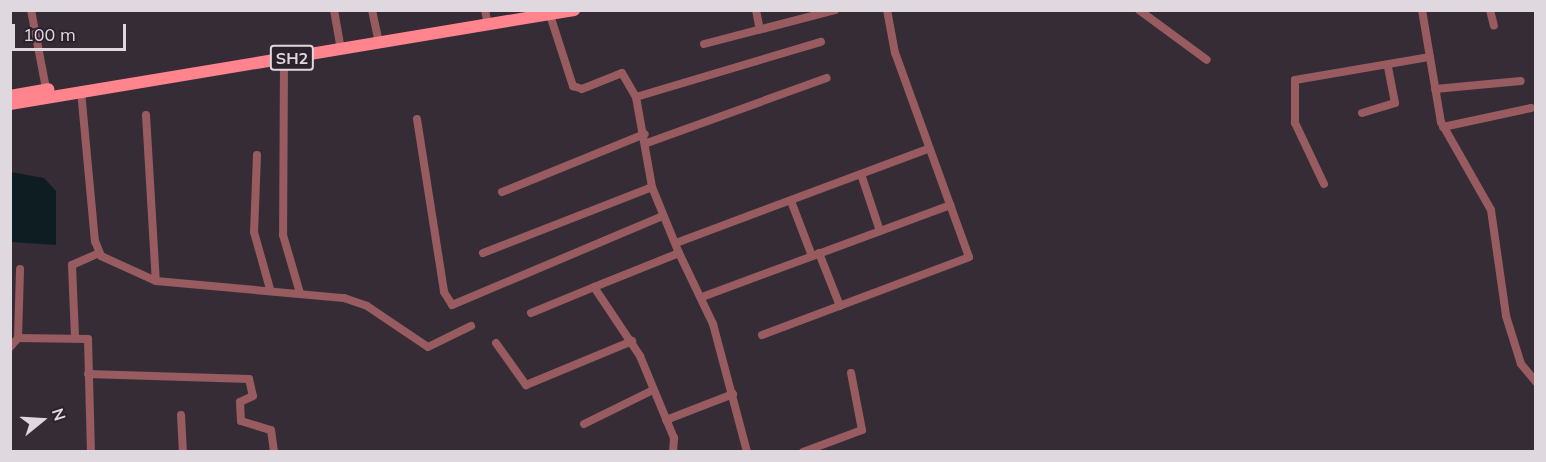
<!DOCTYPE html>
<style>
body{margin:0}
#map{position:relative;width:1546px;height:462px;overflow:hidden;background:#362c36;font-family:Mulish,sans-serif}
div>[style]{position:absolute}
.water>*{inset:0;background:#0d1d21}
.street>*{height:8px;margin:-4px;padding:0 4px;transform-origin:4px;border-radius:4px;background:#985c60}
.primary>*{height:12px;margin:-6px;padding:0 6px;transform-origin:6px;border-radius:6px;background:#ff848e}
span{translate:-50% -50%;white-space:nowrap;text-align:center;line-height:1.15;-webkit-text-stroke:5px #2c222c;paint-order:stroke}
.shield-label span{padding:2px 4px;background:#2c222c;border:2px solid;border-radius:4px;-webkit-text-stroke-width:0}
.shield-label{font-size:16px;color:#dfd8df;font-weight:700}
.frame{position:absolute;inset:0;border:12px solid #dfd8df;pointer-events:none}
.north{position:absolute;left:12px;top:390px;width:60px;height:60px;-webkit-text-stroke:4px #2c222c;paint-order:stroke;rotate:72deg;font-size:16px;font-weight:700;line-height:24px;text-align:center;color:#dfd8df}
.north::after{content:'';display:block;margin:auto;width:21px;height:27px;background:#dfd8df;clip-path:polygon(50% 0,100% 100%,50% 72%,0 100%)}
.scale{position:absolute;left:12px;top:24px;width:114px;height:27px;box-sizing:border-box;border:3px solid #dfd8df;border-top:0;padding-left:8px;font-size:18px;line-height:21px;white-space:nowrap;color:#dfd8df;-webkit-text-stroke:4px #2c222c;paint-order:stroke}
</style>
<div id="map">
<div class="water">
<i style="clip-path:polygon(11px 172px,44px 178px,56px 191px,56px 245px,11px 242px)"></i>
</div>
<div class="street">
<i style="left:31px;top:10px;width:80px;rotate:79.2deg"></i>
<i style="left:334px;top:10px;width:34px;rotate:80deg"></i>
<i style="left:372px;top:10px;width:29px;rotate:78deg"></i>
<i style="left:485px;top:10px;width:10px;rotate:79deg"></i>
<i style="left:756px;top:10px;width:20px;rotate:79deg"></i>
<i style="left:1139px;top:10px;width:84px;rotate:36.3deg"></i>
<i style="left:1422px;top:10px;width:114px;rotate:80.4deg"></i>
<i style="left:1441px;top:122px;width:101px;rotate:60.4deg"></i>
<i style="left:1491px;top:210px;width:107px;rotate:81.9deg"></i>
<i style="left:1506px;top:316px;width:50px;rotate:72.6deg"></i>
<i style="left:1521px;top:364px;width:23px;rotate:50deg"></i>
<i style="left:1490px;top:10px;width:16px;rotate:76deg"></i>
<i style="left:550px;top:15px;width:75px;rotate:72.1deg"></i>
<i style="left:573px;top:86px;width:9px;rotate:18deg"></i>
<i style="left:582px;top:89px;width:43px;rotate:-21.8deg"></i>
<i style="left:622px;top:73px;width:28px;rotate:60deg"></i>
<i style="left:636px;top:97px;width:91px;rotate:79.9deg"></i>
<i style="left:652px;top:187px;width:71px;rotate:67.8deg"></i>
<i style="left:679px;top:253px;width:92px;rotate:158.2deg"></i>
<i style="left:594px;top:287px;width:83px;rotate:56.3deg"></i>
<i style="left:640px;top:356px;width:89px;rotate:67.5deg"></i>
<i style="left:674px;top:438px;width:14px;rotate:94deg"></i>
<i style="left:704px;top:44px;width:135px;rotate:-14.5deg"></i>
<i style="left:284px;top:59px;width:176px;rotate:90.3deg"></i>
<i style="left:283px;top:235px;width:60px;rotate:73.7deg"></i>
<i style="left:1435px;top:89px;width:86px;rotate:-5.3deg"></i>
<i style="left:81px;top:91px;width:151px;rotate:84.7deg"></i>
<i style="left:95px;top:241px;width:16px;rotate:68deg"></i>
<i style="left:101px;top:256px;width:60px;rotate:24.4deg"></i>
<i style="left:156px;top:281px;width:189px;rotate:5.2deg"></i>
<i style="left:344px;top:298px;width:24px;rotate:19deg"></i>
<i style="left:367px;top:306px;width:73px;rotate:33.9deg"></i>
<i style="left:428px;top:347px;width:48px;rotate:-26deg"></i>
<i style="left:636px;top:97px;width:193px;rotate:-16.6deg"></i>
<i style="left:1362px;top:113px;width:34px;rotate:-17deg"></i>
<i style="left:1395px;top:103px;width:38px;rotate:-101deg"></i>
<i style="left:146px;top:115px;width:166px;rotate:86.6deg"></i>
<i style="left:417px;top:119px;width:175px;rotate:81.1deg"></i>
<i style="left:444px;top:292px;width:15px;rotate:58deg"></i>
<i style="left:452px;top:305px;width:229px;rotate:-22.9deg"></i>
<i style="left:1443px;top:127px;width:90px;rotate:-12.2deg"></i>
<i style="left:647px;top:143px;width:191px;rotate:-19.9deg"></i>
<i style="left:257px;top:155px;width:77px;rotate:92.2deg"></i>
<i style="left:254px;top:232px;width:59px;rotate:74.3deg"></i>
<i style="left:861px;top:174px;width:60px;rotate:71.6deg"></i>
<i style="left:1324px;top:184px;width:68px;rotate:-115.4deg"></i>
<i style="left:1295px;top:123px;width:43px;rotate:-90deg"></i>
<i style="left:1295px;top:80px;width:137px;rotate:-9.7deg"></i>
<i style="left:502px;top:192px;width:154px;rotate:-22.1deg"></i>
<i style="left:791px;top:201px;width:59px;rotate:69.1deg"></i>
<i style="left:676px;top:243px;width:268px;rotate:-20.5deg"></i>
<i style="left:483px;top:253px;width:181px;rotate:-21.3deg"></i>
<i style="left:679px;top:253px;width:79px;rotate:64.4deg"></i>
<i style="left:713px;top:324px;width:132px;rotate:75.1deg"></i>
<i style="left:819px;top:253px;width:57px;rotate:68.4deg"></i>
<i style="left:702px;top:297px;width:265px;rotate:-20.3deg"></i>
<i style="left:531px;top:313px;width:68px;rotate:-22.4deg"></i>
<i style="left:762px;top:335px;width:221px;rotate:-20.6deg"></i>
<i style="left:969px;top:257px;width:217px;rotate:-109.9deg"></i>
<i style="left:895px;top:53px;width:44px;rotate:-100.5deg"></i>
<i style="left:75px;top:337px;width:72px;rotate:-92.4deg"></i>
<i style="left:72px;top:265px;width:30px;rotate:-24deg"></i>
<i style="left:18px;top:338px;width:69px;rotate:-88.3deg"></i>
<i style="left:496px;top:343px;width:52px;rotate:54.5deg"></i>
<i style="left:526px;top:385px;width:115px;rotate:-22.5deg"></i>
<i style="left:10px;top:347px;width:12px;rotate:-48deg"></i>
<i style="left:18px;top:338px;width:70px;rotate:0.8deg"></i>
<i style="left:88px;top:339px;width:113px;rotate:88.5deg"></i>
<i style="left:88px;top:374px;width:161px;rotate:1.8deg"></i>
<i style="left:249px;top:379px;width:17px;rotate:77deg"></i>
<i style="left:253px;top:396px;width:14px;rotate:155deg"></i>
<i style="left:240px;top:402px;width:19px;rotate:87deg"></i>
<i style="left:241px;top:421px;width:31px;rotate:17deg"></i>
<i style="left:271px;top:430px;width:22px;rotate:82deg"></i>
<i style="left:181px;top:415px;width:37px;rotate:87deg"></i>
<i style="left:666px;top:420px;width:72px;rotate:-21.2deg"></i>
<i style="left:584px;top:424px;width:77px;rotate:-26.2deg"></i>
<i style="left:803px;top:452px;width:63px;rotate:-20.4deg"></i>
<i style="left:862px;top:430px;width:58px;rotate:-100.9deg"></i>
</div>
<div class="primary">
<i style="left:10px;top:96px;width:39px;rotate:-10deg"></i>
<i style="left:10px;top:104px;width:572px;rotate:-9.46deg"></i>
</div>
<div class="shield-label">
<span style="left:292px;top:58px">SH2</span>
</div>
<div class="frame"></div>
<div class="north">N</div>
<div class="scale">100 m</div>
</div>
